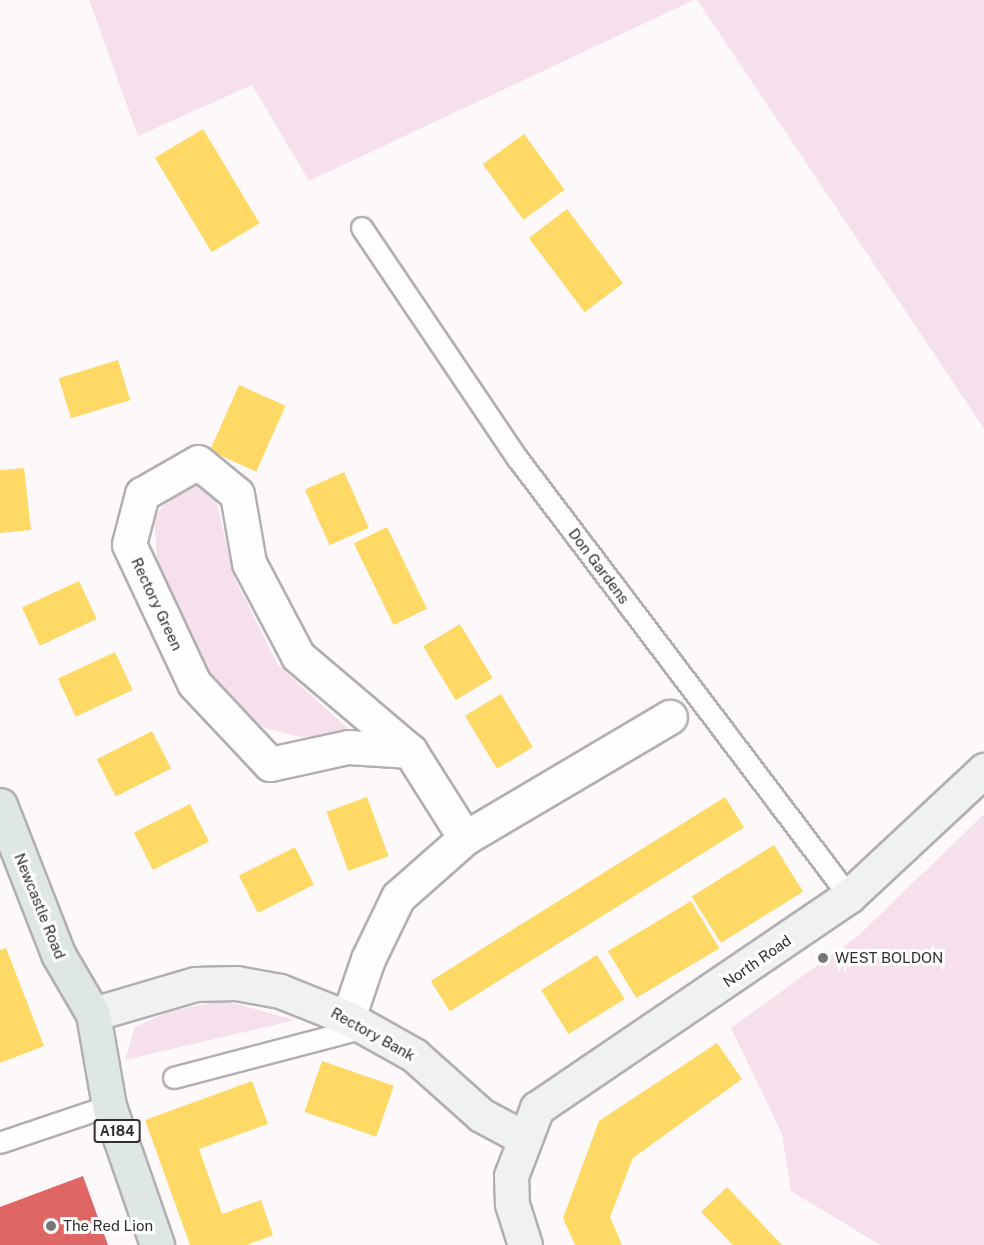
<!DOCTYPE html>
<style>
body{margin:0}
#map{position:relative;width:984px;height:1245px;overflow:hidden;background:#fdf9fb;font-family:"Public Sans",sans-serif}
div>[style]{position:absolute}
.green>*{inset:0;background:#f6e0ec}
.homes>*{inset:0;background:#ffd966;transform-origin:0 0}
.shops>*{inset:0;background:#e06666}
.roads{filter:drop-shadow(2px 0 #b2afb1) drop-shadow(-2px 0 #b2afb1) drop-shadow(0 2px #b2afb1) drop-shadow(0 -2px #b2afb1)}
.lane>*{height:20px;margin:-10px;padding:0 10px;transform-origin:10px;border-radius:10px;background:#fffefe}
.street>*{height:33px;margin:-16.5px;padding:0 16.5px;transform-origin:16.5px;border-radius:16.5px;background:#fffefe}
.secondary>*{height:33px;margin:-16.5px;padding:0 16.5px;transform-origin:16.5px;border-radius:16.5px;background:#eff2f1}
.primary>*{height:33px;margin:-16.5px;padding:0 16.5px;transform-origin:16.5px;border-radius:16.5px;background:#dee7e4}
.dots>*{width:16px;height:16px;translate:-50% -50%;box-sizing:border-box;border:3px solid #fff;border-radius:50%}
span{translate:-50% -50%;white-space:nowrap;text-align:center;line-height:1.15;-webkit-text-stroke:6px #fff;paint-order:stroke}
.shield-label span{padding:2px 4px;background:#fff;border:2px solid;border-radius:4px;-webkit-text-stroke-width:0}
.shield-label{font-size:14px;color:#302e2f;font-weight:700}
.street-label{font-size:15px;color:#302e2f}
.poi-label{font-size:15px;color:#302e2f}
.left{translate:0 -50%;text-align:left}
</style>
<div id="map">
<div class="green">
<i style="clip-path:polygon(89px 0,694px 0,309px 181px,252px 85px,138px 136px)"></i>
<i style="clip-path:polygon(697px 0,984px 0,984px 429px,953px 382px)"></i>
<i style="clip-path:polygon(182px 484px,213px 487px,235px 579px,278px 665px,356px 736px,299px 737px,259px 726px,208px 685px,159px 586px,154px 517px)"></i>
<i style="clip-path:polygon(984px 814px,984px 1245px,880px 1245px,791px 1191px,782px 1134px,731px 1028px,859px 935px)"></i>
<i style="clip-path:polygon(222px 1000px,295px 1020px,125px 1060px,135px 1027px,168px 1012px)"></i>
</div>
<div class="homes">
<i style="left:203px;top:129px;width:110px;height:56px;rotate:59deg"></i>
<i style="left:524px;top:134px;width:69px;height:51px;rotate:54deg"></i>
<i style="left:567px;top:209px;width:93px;height:48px;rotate:53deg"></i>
<i style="left:118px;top:360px;width:42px;height:62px;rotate:73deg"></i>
<i style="left:239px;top:385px;width:51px;height:72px;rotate:24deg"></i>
<i style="clip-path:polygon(24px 468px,31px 530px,0 533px,0 470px)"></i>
<i style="left:344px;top:472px;width:61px;height:43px;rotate:66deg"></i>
<i style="left:387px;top:527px;width:91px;height:37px;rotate:64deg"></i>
<i style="left:79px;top:581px;width:42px;height:63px;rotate:65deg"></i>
<i style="left:460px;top:624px;width:63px;height:43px;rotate:59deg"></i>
<i style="left:115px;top:652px;width:42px;height:63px;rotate:65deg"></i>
<i style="left:501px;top:694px;width:62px;height:42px;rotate:59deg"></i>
<i style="left:152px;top:731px;width:42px;height:62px;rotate:63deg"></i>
<i style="left:367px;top:797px;width:63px;height:43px;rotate:70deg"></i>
<i style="left:725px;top:797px;width:36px;height:347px;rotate:58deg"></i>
<i style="left:190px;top:804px;width:42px;height:63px;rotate:63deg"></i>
<i style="left:774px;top:845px;width:55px;height:97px;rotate:58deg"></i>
<i style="left:295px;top:847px;width:42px;height:63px;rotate:63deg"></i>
<i style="left:691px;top:901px;width:55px;height:97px;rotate:59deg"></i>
<i style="clip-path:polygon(6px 948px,44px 1046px,0 1063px,0 950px)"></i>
<i style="left:597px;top:955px;width:52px;height:66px;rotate:58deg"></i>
<i style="clip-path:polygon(717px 1043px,742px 1079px,633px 1158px,610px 1217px,622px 1245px,575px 1245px,563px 1218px,599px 1121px)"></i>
<i style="left:322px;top:1061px;width:76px;height:54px;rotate:19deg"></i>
<i style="clip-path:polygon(252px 1081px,268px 1124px,199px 1149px,222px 1214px,261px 1200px,273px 1235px,247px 1245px,190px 1245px,145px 1120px)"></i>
<i style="clip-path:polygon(727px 1187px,782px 1245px,733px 1245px,701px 1212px)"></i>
</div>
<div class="shops">
<i style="clip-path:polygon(83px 1176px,108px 1245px,0 1245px,0 1207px)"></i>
</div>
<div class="roads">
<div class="lane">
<i style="left:362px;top:228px;width:279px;rotate:56deg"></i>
<i style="left:518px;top:459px;width:548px;rotate:52.86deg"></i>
<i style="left:174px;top:1078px;width:193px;rotate:-14.7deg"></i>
<i style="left:0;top:1143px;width:115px;rotate:-18.7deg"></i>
</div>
<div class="street">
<i style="left:410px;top:751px;width:62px;rotate:-176.3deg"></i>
<i style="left:348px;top:747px;width:80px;rotate:167.7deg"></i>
<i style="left:270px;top:764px;width:111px;rotate:-133.2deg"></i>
<i style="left:194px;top:683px;width:153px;rotate:-115.1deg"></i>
<i style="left:129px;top:544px;width:52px;rotate:-75.4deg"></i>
<i style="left:142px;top:494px;width:64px;rotate:-29.7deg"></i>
<i style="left:198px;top:462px;width:50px;rotate:39.4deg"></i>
<i style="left:237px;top:494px;width:70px;rotate:80.1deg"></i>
<i style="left:249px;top:563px;width:105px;rotate:62.2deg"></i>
<i style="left:298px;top:656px;width:147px;rotate:40.3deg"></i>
<i style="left:410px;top:751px;width:103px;rotate:57.7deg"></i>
<i style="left:348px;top:1018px;width:62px;rotate:-71.3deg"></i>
<i style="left:368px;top:959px;width:69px;rotate:-64.2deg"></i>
<i style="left:398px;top:897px;width:89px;rotate:-41.4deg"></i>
<i style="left:465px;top:838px;width:238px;rotate:-30.6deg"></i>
</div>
<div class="secondary">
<i style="left:93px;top:1014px;width:106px;rotate:-16.4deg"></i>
<i style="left:195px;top:984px;width:41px;rotate:-1.4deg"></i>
<i style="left:236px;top:983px;width:45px;rotate:10.3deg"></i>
<i style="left:280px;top:991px;width:73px;rotate:21.7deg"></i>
<i style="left:348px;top:1018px;width:76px;rotate:29.3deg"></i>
<i style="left:414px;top:1055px;width:90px;rotate:41.8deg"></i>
<i style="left:481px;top:1115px;width:49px;rotate:28.1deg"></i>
<i style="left:525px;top:1245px;width:43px;rotate:-107.6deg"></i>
<i style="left:512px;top:1204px;width:28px;rotate:-92deg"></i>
<i style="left:511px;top:1176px;width:73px;rotate:-69.1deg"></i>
<i style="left:537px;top:1108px;width:377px;rotate:-34.2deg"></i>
<i style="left:849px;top:896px;width:185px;rotate:-43deg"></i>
</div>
<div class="primary">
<i style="left:0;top:805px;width:160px;rotate:68.7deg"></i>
<i style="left:58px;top:954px;width:69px;rotate:59.7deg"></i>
<i style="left:93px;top:1014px;width:93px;rotate:80.1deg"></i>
<i style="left:109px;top:1106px;width:147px;rotate:70.9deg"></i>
</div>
</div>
<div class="dots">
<i style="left:823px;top:958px;background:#787576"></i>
<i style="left:51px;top:1226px;background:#787576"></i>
</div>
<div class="shield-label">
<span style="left:117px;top:1131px">A184</span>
</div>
<div class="street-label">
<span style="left:599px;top:566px;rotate:53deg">Don Gardens</span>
<span style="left:157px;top:604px;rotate:65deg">Rectory Green</span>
<span style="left:40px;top:906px;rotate:68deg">Newcastle Road</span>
<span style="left:757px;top:961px;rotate:-35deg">North Road</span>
<span style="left:373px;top:1034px;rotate:29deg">Rectory Bank</span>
</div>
<div class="poi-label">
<span class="left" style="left:835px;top:958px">WEST BOLDON</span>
<span class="left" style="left:63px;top:1226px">The Red Lion</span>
</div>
</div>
